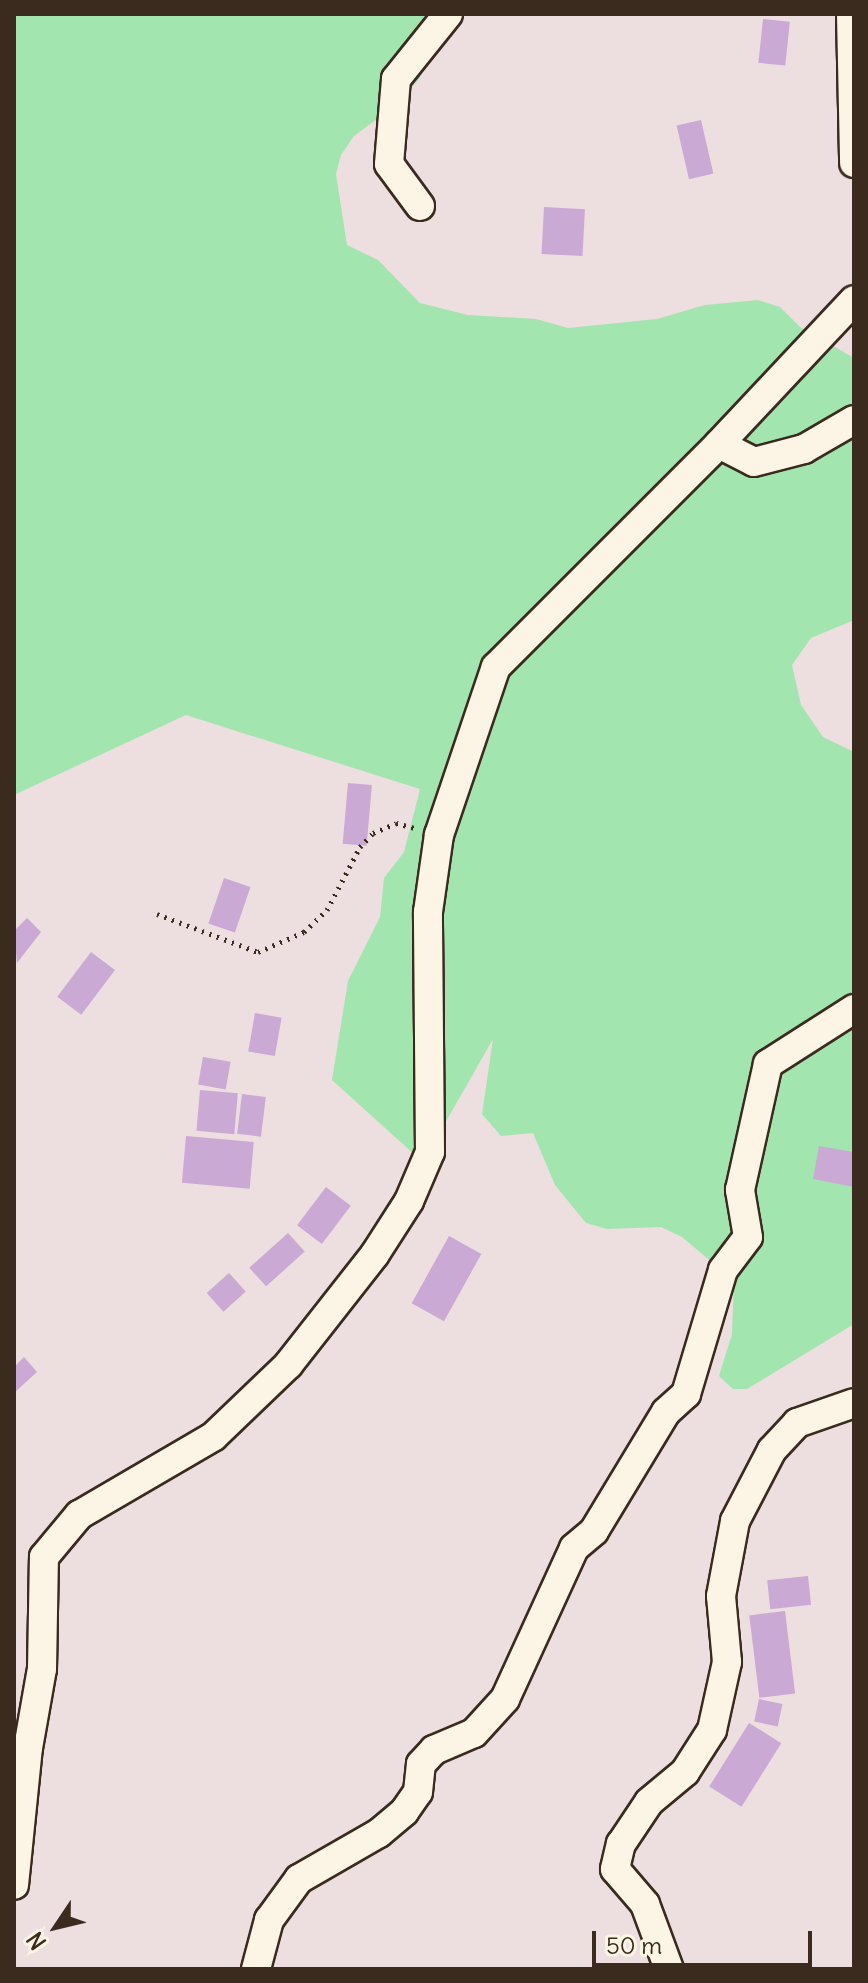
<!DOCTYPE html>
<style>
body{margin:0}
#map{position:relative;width:868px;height:1983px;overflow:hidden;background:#eddee0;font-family:Delius,sans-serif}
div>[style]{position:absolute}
.green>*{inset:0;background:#a3e5af}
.building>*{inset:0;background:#caa9d4;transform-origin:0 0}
.path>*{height:5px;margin-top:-2.5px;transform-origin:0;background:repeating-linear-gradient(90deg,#3b2a1e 0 2px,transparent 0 8px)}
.roads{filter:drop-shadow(2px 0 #3b2a1e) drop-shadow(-2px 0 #3b2a1e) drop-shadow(0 2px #3b2a1e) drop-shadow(0 -2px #3b2a1e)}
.street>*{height:28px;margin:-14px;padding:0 14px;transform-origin:14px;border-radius:14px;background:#fcf5e5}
span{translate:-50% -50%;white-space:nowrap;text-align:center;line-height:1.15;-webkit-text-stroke:8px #fcf5e5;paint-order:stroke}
.frame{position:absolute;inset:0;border:16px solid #3b2a1e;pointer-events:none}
.north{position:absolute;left:16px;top:1887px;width:80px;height:80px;-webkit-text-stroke:6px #fcf5e5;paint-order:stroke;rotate:235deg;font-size:22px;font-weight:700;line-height:32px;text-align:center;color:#3b2a1e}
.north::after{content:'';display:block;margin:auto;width:28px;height:36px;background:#3b2a1e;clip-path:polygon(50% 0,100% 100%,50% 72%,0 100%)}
.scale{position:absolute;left:592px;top:1931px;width:220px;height:36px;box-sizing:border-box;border:4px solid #3b2a1e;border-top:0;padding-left:10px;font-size:24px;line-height:28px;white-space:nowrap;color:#3b2a1e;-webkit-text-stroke:6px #fcf5e5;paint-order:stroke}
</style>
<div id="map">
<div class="green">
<i style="clip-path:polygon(14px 14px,440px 14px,420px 78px,396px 105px,354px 136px,341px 155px,336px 174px,347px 245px,378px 260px,420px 303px,468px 315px,536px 319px,568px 328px,657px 319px,705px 305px,758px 300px,780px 307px,800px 327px,854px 358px,854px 620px,811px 638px,792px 665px,801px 705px,823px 737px,854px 752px,854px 1324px,747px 1389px,733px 1389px,719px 1376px,732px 1334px,734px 1281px,682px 1237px,661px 1227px,607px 1229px,586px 1223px,555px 1185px,533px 1133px,501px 1136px,482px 1114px,493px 1039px,444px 1125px,441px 1140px,415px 1155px,332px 1080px,348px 981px,380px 917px,384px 878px,404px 852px,420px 789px,186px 715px,14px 795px)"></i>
</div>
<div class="building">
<i style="left:763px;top:19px;width:27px;height:44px;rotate:6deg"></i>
<i style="left:701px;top:120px;width:55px;height:25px;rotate:77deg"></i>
<i style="left:544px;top:207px;width:41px;height:47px;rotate:3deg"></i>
<i style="left:348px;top:783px;width:24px;height:61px;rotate:5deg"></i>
<i style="left:224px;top:878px;width:28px;height:48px;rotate:19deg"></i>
<i style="clip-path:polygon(27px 918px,41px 932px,17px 963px,14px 931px)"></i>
<i style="left:91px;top:952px;width:30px;height:56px;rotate:37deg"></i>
<i style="left:255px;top:1013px;width:27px;height:39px;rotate:10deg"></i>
<i style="left:203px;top:1057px;width:28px;height:28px;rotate:10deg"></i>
<i style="left:200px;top:1090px;width:38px;height:41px;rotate:5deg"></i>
<i style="left:242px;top:1094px;width:24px;height:40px;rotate:7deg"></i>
<i style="left:186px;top:1136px;width:68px;height:47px;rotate:5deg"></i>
<i style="clip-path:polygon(819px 1146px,854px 1152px,854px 1187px,813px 1179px)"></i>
<i style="left:326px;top:1187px;width:31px;height:48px;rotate:37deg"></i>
<i style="left:288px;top:1233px;width:25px;height:52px;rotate:48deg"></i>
<i style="left:449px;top:1236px;width:37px;height:77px;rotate:29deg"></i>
<i style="left:229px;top:1273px;width:25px;height:30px;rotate:48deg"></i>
<i style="clip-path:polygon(24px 1357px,37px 1372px,14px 1393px,14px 1367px)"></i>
<i style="left:808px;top:1576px;width:29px;height:41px;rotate:84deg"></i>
<i style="left:785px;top:1611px;width:83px;height:36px;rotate:83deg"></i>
<i style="left:759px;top:1699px;width:24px;height:23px;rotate:12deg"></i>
<i style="left:749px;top:1723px;width:38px;height:75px;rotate:32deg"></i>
</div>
<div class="path">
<i style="left:157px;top:914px;width:108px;rotate:20.6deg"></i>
<i style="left:258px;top:952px;width:50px;rotate:-23.5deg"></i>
<i style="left:304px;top:932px;width:32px;rotate:-44deg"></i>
<i style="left:327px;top:910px;width:71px;rotate:-62.4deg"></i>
<i style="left:360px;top:847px;width:19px;rotate:-47deg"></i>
<i style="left:373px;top:833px;width:25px;rotate:-23deg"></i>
<i style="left:396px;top:823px;width:20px;rotate:15deg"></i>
</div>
<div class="roads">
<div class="street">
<i style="left:851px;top:14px;width:149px;rotate:88.8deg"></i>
<i style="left:420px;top:206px;width:52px;rotate:-126.4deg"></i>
<i style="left:389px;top:164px;width:85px;rotate:-85.3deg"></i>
<i style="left:396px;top:79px;width:83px;rotate:-51.3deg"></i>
<i style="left:719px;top:444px;width:39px;rotate:27deg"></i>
<i style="left:754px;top:462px;width:52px;rotate:-14.6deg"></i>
<i style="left:804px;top:449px;width:58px;rotate:-30.1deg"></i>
<i style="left:14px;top:1885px;width:138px;rotate:-84.2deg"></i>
<i style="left:28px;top:1748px;width:80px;rotate:-80deg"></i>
<i style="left:42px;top:1669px;width:112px;rotate:-89deg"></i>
<i style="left:44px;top:1557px;width:55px;rotate:-50.2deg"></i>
<i style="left:79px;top:1515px;width:156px;rotate:-30.3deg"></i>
<i style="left:214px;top:1436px;width:103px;rotate:-43.8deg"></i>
<i style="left:288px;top:1365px;width:141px;rotate:-51.9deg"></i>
<i style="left:375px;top:1254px;width:63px;rotate:-57.3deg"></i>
<i style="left:409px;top:1201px;width:53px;rotate:-66.8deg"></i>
<i style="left:430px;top:1152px;width:240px;rotate:-90.5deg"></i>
<i style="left:428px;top:912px;width:78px;rotate:-81.9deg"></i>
<i style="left:439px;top:835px;width:177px;rotate:-71.3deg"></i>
<i style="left:496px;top:667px;width:315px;rotate:-45deg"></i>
<i style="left:719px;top:444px;width:197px;rotate:-46.8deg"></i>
<i style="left:256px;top:1969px;width:51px;rotate:-75.1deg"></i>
<i style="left:269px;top:1920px;width:51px;rotate:-53.8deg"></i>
<i style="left:299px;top:1879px;width:92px;rotate:-29.9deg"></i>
<i style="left:379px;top:1833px;width:33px;rotate:-40deg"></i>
<i style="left:404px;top:1812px;width:24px;rotate:-55deg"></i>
<i style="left:418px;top:1792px;width:28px;rotate:-84deg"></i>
<i style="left:421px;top:1764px;width:19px;rotate:-47deg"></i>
<i style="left:434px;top:1750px;width:43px;rotate:-23deg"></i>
<i style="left:474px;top:1733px;width:46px;rotate:-47.6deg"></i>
<i style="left:505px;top:1699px;width:166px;rotate:-65.4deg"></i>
<i style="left:574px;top:1548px;width:26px;rotate:-40deg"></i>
<i style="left:594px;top:1531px;width:139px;rotate:-58.8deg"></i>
<i style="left:666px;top:1412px;width:27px;rotate:-42deg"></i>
<i style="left:686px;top:1394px;width:129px;rotate:-73.4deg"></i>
<i style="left:723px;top:1270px;width:41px;rotate:-52.9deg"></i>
<i style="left:748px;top:1237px;width:48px;rotate:-99.7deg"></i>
<i style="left:740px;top:1190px;width:129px;rotate:-77.5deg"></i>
<i style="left:768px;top:1064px;width:102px;rotate:-32.6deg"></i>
<i style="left:669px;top:1969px;width:69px;rotate:-110.3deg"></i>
<i style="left:645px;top:1904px;width:46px;rotate:-130.6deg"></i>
<i style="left:615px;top:1869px;width:26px;rotate:-77deg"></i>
<i style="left:621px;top:1844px;width:50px;rotate:-56.3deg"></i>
<i style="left:649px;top:1802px;width:47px;rotate:-39.8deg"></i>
<i style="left:685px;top:1772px;width:50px;rotate:-57.3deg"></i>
<i style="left:712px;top:1730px;width:70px;rotate:-77.6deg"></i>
<i style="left:727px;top:1662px;width:66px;rotate:-95.2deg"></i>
<i style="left:721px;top:1596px;width:76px;rotate:-79.4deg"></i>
<i style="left:735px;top:1521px;width:80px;rotate:-62.5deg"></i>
<i style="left:772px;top:1450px;width:37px;rotate:-47deg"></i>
<i style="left:797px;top:1423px;width:60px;rotate:-19.3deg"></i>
</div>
</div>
<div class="frame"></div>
<div class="north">N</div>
<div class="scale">50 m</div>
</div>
